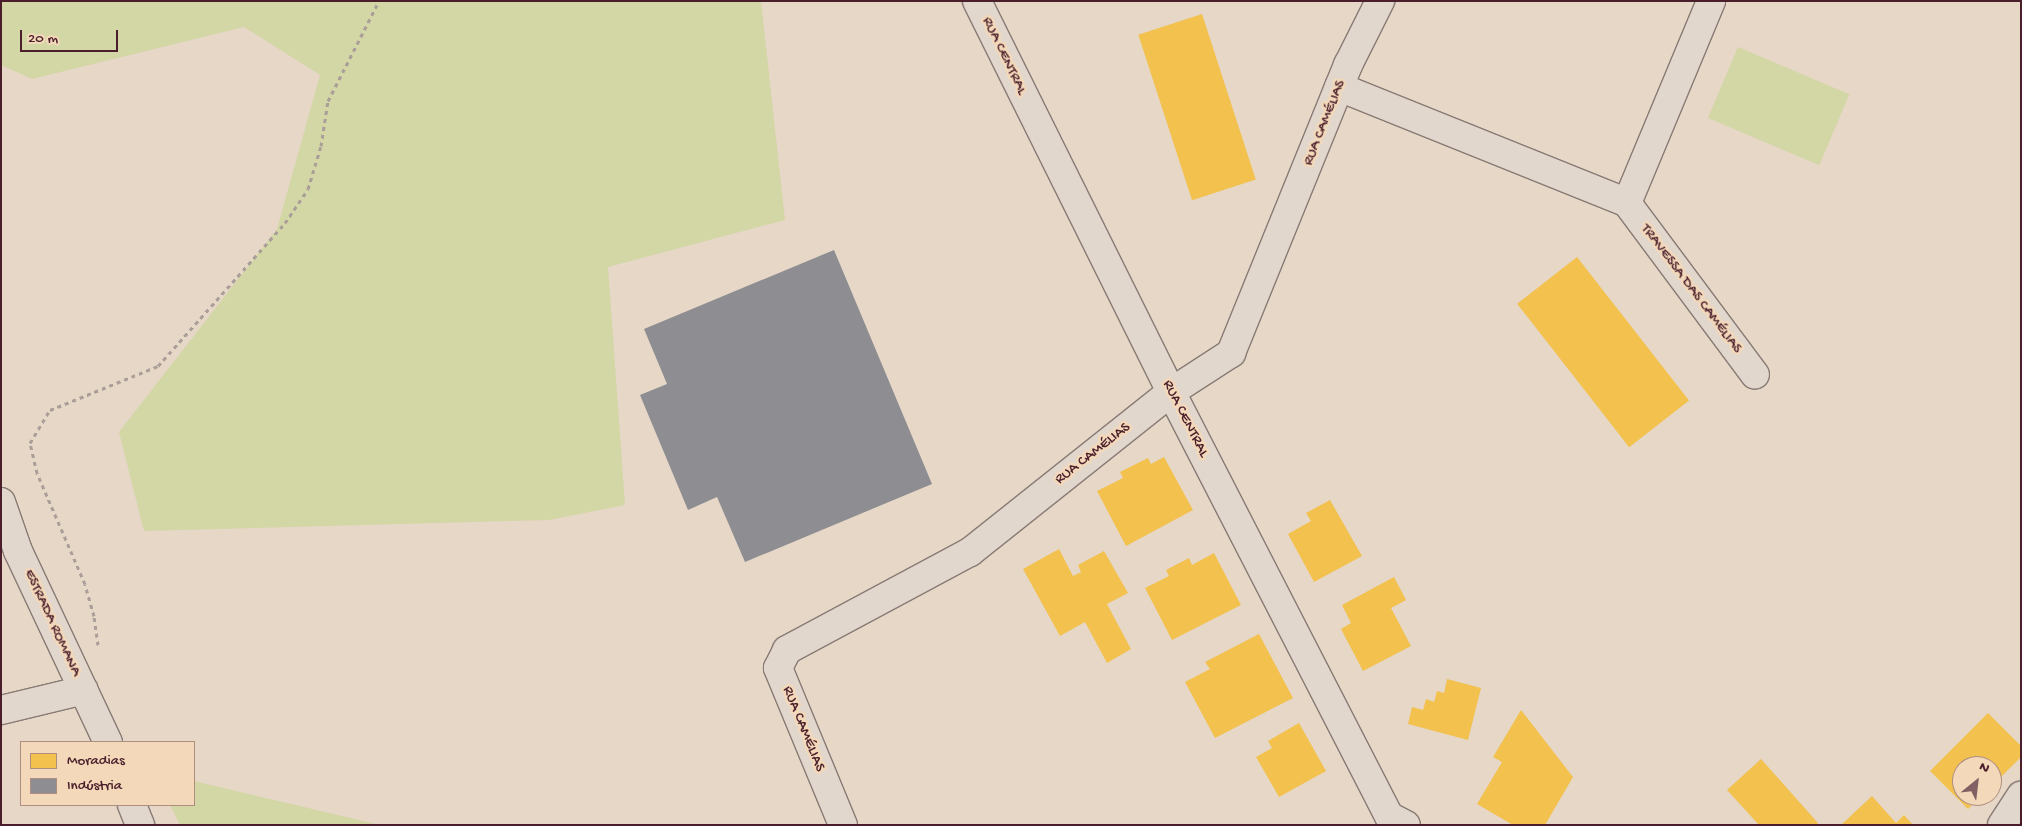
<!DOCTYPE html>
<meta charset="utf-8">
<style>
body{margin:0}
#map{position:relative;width:2022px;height:826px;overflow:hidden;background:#e6d7c7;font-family:"Gochi Hand",sans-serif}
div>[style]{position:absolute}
.green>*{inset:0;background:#d3d6a5;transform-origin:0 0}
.homes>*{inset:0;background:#f2c14e;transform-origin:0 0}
.industry>*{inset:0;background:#8d8d92}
.path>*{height:3px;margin-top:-1.5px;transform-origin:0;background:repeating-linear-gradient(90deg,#aa9e98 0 4px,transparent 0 8px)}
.roads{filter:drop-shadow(1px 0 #887a74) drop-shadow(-1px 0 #887a74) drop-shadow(0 1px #887a74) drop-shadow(0 -1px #887a74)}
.street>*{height:28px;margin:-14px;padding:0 14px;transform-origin:14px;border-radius:14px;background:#e1d7cc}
.secondary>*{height:28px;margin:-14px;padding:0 14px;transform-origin:14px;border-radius:14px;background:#e1d7cc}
span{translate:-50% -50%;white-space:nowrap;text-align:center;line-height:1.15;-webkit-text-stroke:5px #f3d8ba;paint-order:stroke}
.street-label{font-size:15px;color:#4a1f2b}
.frame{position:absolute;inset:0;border:2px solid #4a1f2b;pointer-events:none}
.legend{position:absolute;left:20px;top:741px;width:175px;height:65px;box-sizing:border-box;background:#f3d8ba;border:1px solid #af8e81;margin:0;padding:6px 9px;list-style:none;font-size:15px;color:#4a1f2b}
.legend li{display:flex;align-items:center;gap:10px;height:25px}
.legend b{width:25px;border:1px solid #af8e81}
.north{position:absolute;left:1952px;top:756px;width:50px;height:50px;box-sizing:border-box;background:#f3d8ba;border:1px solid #af8e81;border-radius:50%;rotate:29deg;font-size:14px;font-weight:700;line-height:20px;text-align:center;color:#4a1f2b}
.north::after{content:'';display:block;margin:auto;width:18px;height:22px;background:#815f62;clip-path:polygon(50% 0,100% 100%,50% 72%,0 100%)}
.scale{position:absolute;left:20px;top:30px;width:98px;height:22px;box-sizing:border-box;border:2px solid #4a1f2b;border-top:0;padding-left:6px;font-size:15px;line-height:18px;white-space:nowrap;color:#4a1f2b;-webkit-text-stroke:4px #f3d8ba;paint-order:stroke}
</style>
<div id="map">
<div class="green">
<i style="clip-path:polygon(1px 1px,761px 1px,785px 220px,608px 267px,625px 505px,549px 520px,144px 531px,119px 432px,277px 229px,320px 75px,244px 27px,32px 79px,1px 65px)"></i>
<i style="left:1738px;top:47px;width:121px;height:77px;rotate:23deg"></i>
<i style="clip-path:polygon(194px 781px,380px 825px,180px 825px,170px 805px,194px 805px)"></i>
</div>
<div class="homes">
<i style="left:1202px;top:14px;width:174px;height:67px;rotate:72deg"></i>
<i style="left:1577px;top:257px;width:182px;height:76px;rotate:52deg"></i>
<i style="clip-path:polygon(1164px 457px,1193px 510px,1126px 546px,1097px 491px,1123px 478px,1120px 472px,1148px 458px,1151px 464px)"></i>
<i style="clip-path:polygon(1330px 500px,1362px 556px,1314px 582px,1288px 534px,1311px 521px,1306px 513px)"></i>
<i style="clip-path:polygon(1059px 549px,1073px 576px,1081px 572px,1078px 565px,1104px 551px,1128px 593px,1107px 604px,1131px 649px,1107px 663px,1085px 622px,1060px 636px,1023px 569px)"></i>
<i style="clip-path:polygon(1214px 553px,1241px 605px,1172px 640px,1145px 588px,1169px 576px,1166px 570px,1189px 558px,1192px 565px)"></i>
<i style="clip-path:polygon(1394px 577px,1406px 600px,1391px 608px,1411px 646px,1363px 671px,1341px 629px,1351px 623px,1342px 605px)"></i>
<i style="clip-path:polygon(1259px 634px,1293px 698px,1215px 738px,1185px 682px,1210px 669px,1205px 662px)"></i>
<i style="clip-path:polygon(1447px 679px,1481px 688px,1468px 740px,1408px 724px,1412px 707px,1423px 710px,1426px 699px,1434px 702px,1437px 691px,1444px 693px)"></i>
<i style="clip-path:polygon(1521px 710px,1573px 777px,1545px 825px,1513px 825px,1477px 804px,1502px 762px,1493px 757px)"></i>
<i style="clip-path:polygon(1988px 713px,2021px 746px,2021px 757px,1992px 786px,1992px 766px,1962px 766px,1962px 796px,1981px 796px,1968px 809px,1930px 771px)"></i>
<i style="clip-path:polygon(1299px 723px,1326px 771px,1279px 797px,1256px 757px,1272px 748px,1268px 741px)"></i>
<i style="clip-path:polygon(1761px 759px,1818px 823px,1816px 825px,1759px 825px,1727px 790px)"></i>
<i style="clip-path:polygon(1872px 796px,1896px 823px,1904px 815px,1913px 825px,1841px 825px)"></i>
</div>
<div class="industry">
<i style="clip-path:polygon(834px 250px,932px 484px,745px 562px,717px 497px,688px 510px,640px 395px,667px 384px,644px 329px)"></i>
</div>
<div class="path">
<i style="left:98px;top:645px;width:29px;rotate:-98deg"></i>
<i style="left:94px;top:616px;width:33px;rotate:-106deg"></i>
<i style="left:85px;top:584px;width:121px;rotate:-113.4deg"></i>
<i style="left:37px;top:473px;width:31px;rotate:-103deg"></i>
<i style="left:30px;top:443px;width:39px;rotate:-59deg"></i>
<i style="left:50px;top:410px;width:117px;rotate:-22.2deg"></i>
<i style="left:158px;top:366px;width:191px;rotate:-48.4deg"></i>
<i style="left:285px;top:223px;width:41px;rotate:-55.9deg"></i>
<i style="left:308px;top:189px;width:45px;rotate:-73.2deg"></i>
<i style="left:321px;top:146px;width:46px;rotate:-81.2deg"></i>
<i style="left:328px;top:101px;width:112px;rotate:-63deg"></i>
</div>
<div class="roads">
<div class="street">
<i style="left:977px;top:1px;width:436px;rotate:63.6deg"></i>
<i style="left:1171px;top:392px;width:477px;rotate:62.8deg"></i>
<i style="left:1389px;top:816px;width:19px;rotate:28deg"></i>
<i style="left:1339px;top:87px;width:310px;rotate:21.9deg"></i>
<i style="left:1627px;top:203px;width:219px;rotate:-67.4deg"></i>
<i style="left:1627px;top:203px;width:214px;rotate:53.3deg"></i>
<i style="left:1px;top:710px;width:85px;rotate:-13.5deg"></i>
<i style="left:843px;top:825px;width:170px;rotate:-112.5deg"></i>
<i style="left:778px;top:668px;width:20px;rotate:-63deg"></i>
<i style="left:787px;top:650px;width:208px;rotate:-28.2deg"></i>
<i style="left:970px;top:552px;width:257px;rotate:-38.5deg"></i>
<i style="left:1171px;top:392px;width:72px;rotate:-33deg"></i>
<i style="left:1231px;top:353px;width:311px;rotate:-67.9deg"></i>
<i style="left:1348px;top:65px;width:72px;rotate:-63.4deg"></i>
<i style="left:2002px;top:825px;width:35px;rotate:-57deg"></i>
</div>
<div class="secondary">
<i style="left:1px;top:502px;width:52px;rotate:70.9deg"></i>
<i style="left:18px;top:551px;width:211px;rotate:64.8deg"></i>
<i style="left:132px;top:805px;width:22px;rotate:68deg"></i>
</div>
</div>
<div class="street-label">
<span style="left:1004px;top:56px;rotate:64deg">RUA CENTRAL</span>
<span style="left:1325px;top:123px;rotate:-68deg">RUA CAMÉLIAS</span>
<span style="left:1691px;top:289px;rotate:53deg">TRAVESSA DAS CAMÉLIAS</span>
<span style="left:1185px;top:419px;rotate:63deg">RUA CENTRAL</span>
<span style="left:1093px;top:454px;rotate:-38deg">RUA CAMÉLIAS</span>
<span style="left:52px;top:623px;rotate:65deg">ESTRADA ROMANA</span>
<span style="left:803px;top:729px;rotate:68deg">RUA CAMÉLIAS</span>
</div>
<div class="frame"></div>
<ul class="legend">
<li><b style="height:14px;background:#f2c14e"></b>Moradias</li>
<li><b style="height:14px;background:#8d8d92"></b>Indústria</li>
</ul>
<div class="north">N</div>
<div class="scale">20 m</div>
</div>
